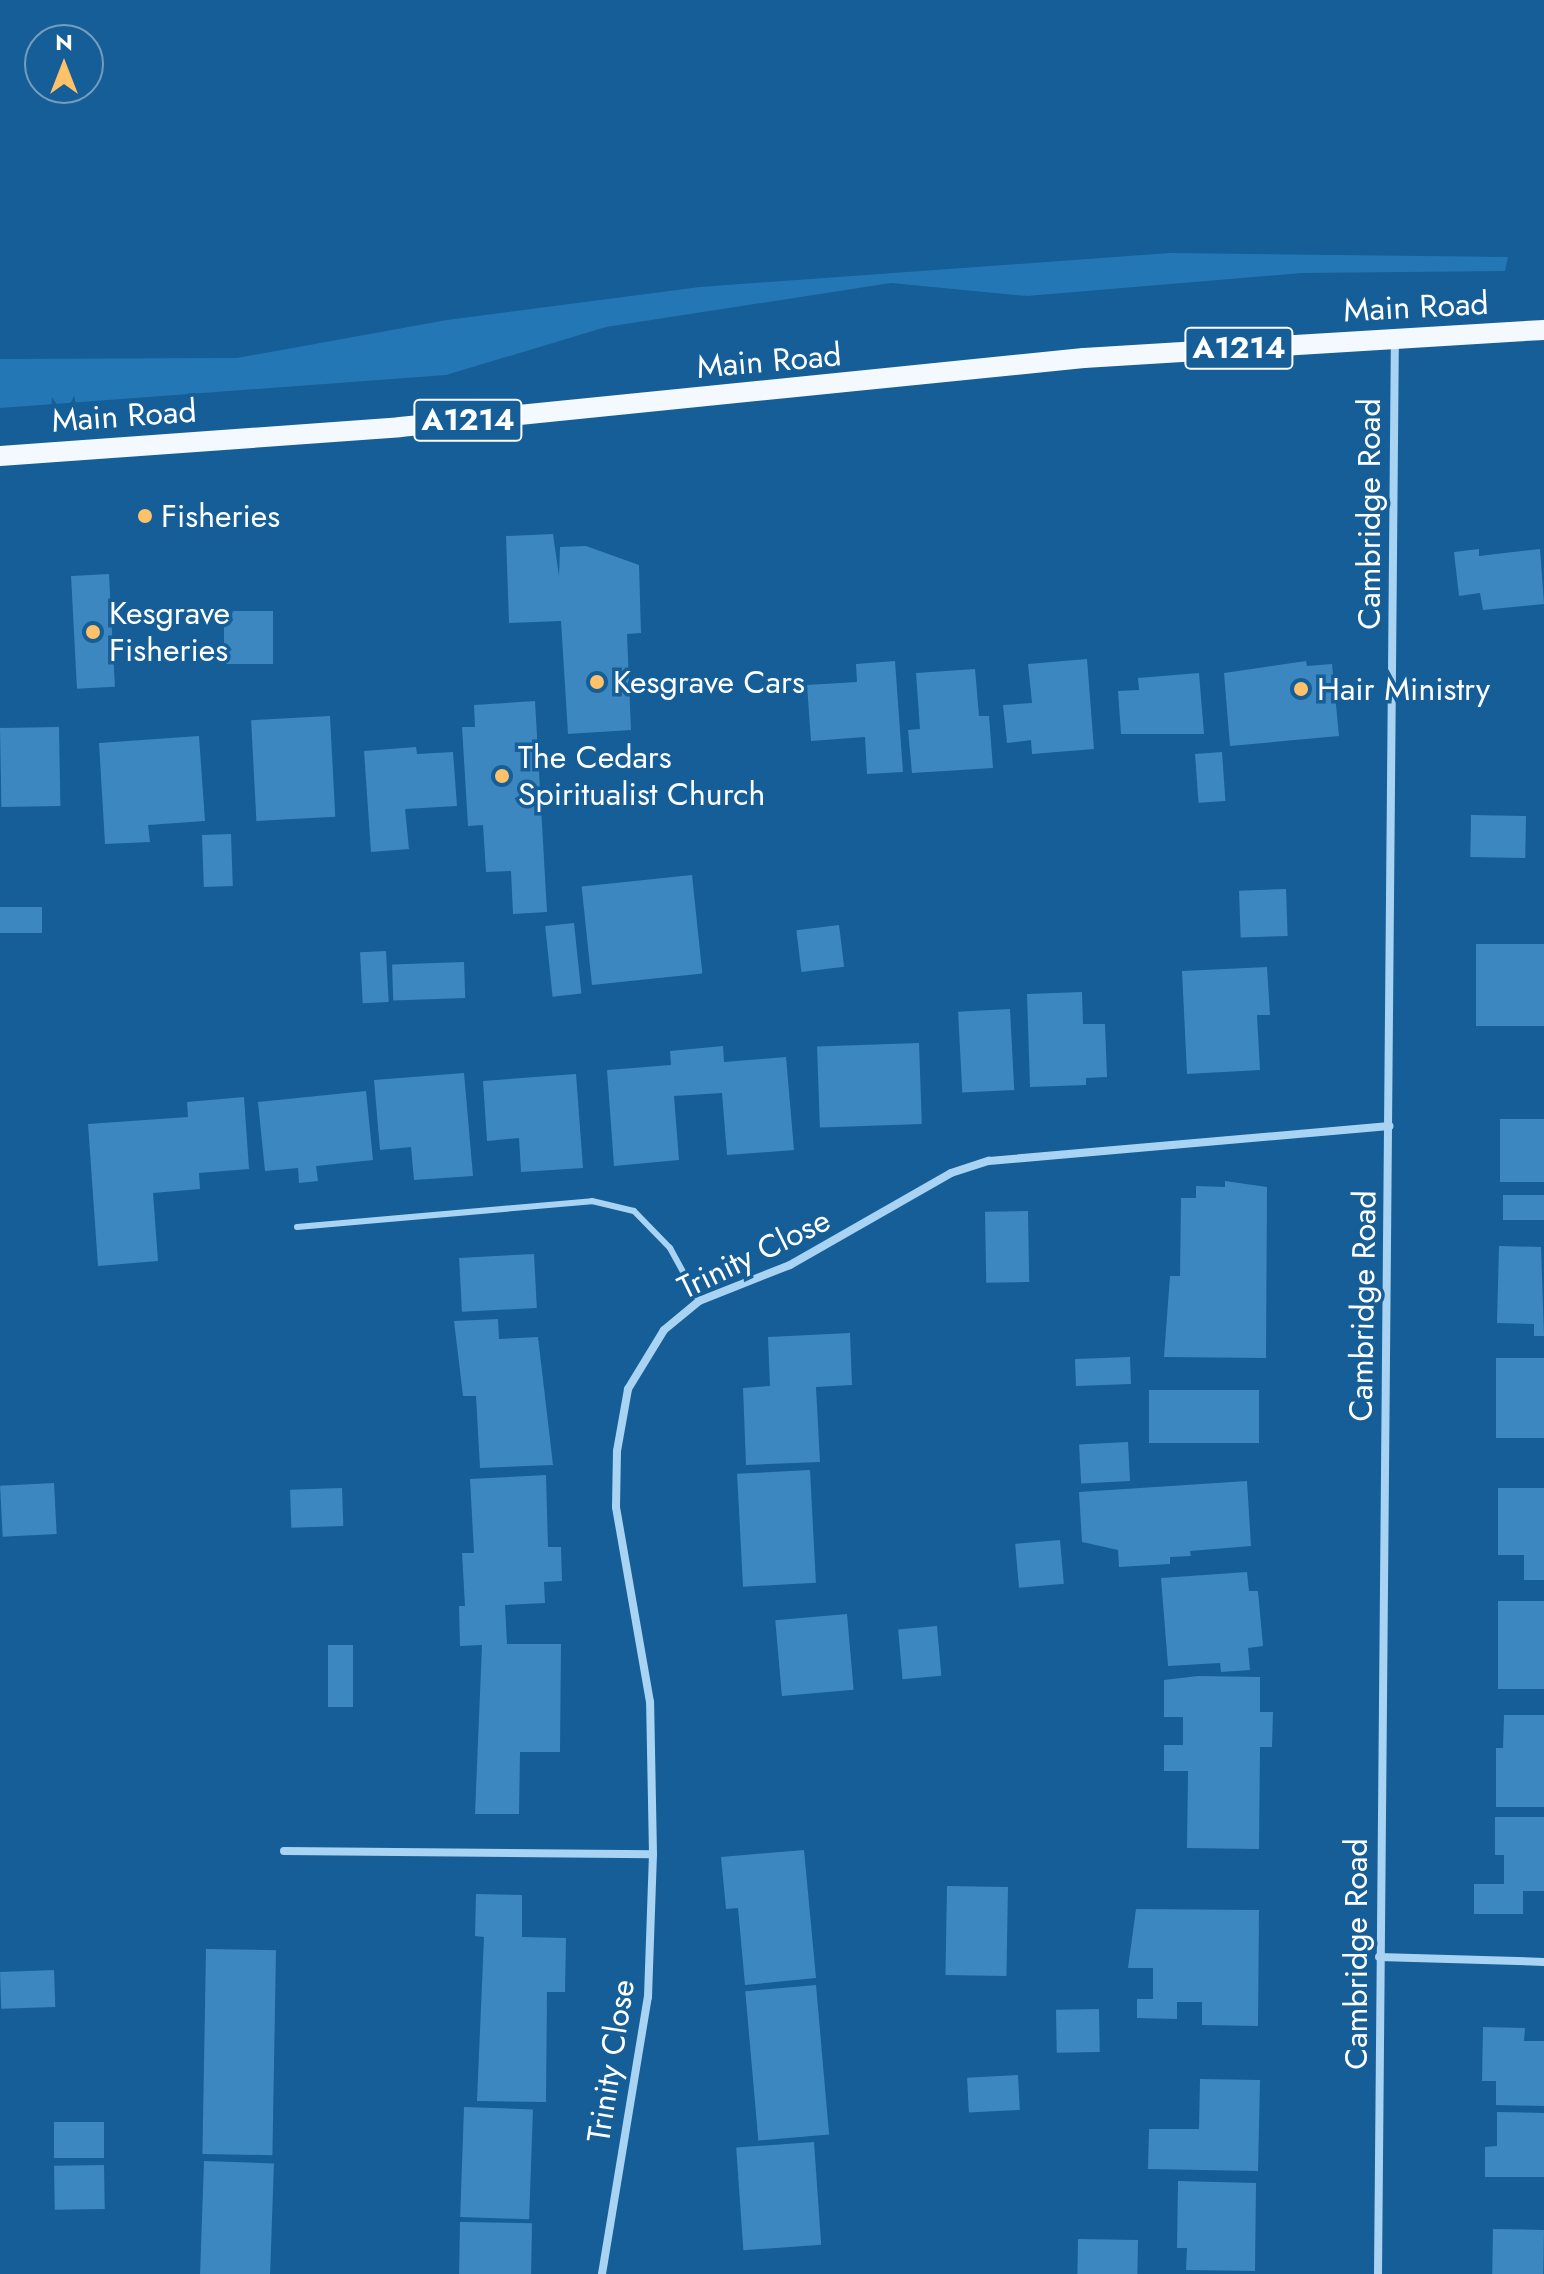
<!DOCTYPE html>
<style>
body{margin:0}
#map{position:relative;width:1544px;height:2274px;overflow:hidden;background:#155e98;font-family:Jost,sans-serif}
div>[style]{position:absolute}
.green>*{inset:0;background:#2477b5}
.building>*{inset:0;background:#3d87c0;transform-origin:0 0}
.lane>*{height:6px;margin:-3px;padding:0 3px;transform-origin:3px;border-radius:3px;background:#a8d3f2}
.street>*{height:8px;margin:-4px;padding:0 4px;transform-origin:4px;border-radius:4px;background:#a8d3f2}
.primary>*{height:20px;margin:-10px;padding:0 10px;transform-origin:10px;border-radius:10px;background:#f3f9ff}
.dots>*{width:22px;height:22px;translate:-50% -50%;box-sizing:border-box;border:4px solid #155e98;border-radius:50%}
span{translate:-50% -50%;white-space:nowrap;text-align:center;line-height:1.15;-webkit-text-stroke:7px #155e98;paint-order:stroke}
.shield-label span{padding:2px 6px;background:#155e98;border:2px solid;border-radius:6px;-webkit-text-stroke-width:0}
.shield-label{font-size:30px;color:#fff;font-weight:700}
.street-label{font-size:32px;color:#fff}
.poi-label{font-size:32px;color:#fff}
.left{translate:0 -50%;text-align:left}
.north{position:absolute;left:24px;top:24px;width:80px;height:80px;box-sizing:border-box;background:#155e98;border:2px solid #739ec1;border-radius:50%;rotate:0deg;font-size:22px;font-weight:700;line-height:32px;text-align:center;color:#fff}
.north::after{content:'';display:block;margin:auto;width:28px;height:36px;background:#ffc269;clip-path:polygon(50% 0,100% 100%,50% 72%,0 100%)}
</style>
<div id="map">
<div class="green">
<i style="clip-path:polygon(1170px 253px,1508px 257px,1505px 271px,1302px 273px,1027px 296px,891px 283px,606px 327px,446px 375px,0 408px,0 359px,237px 358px,447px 320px,700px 287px)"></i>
</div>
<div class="building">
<i style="clip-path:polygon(553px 534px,559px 576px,560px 547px,586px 546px,639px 565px,641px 633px,627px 634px,631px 730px,568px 734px,561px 621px,509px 623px,506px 536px)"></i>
<i style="clip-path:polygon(1479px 549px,1479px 556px,1540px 549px,1544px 604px,1483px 610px,1480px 593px,1459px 596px,1454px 552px)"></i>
<i style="left:109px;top:574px;width:113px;height:38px;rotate:87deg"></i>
<i style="left:224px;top:611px;width:49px;height:53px"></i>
<i style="clip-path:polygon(1087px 659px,1094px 749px,1032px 754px,1031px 740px,1007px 743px,1003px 705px,1032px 703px,1028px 664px)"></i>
<i style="clip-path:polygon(895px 661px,903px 772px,867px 774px,865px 737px,811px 741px,807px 685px,857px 682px,856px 664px)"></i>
<i style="clip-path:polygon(1306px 661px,1307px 666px,1332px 664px,1339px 736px,1230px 746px,1224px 673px)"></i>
<i style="clip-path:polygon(975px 669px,979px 716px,989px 716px,993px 768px,912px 773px,908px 730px,920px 729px,916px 673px)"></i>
<i style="clip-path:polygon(1199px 673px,1204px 734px,1121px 734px,1118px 691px,1139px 690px,1138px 678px)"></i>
<i style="clip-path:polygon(535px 701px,547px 912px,513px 914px,511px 871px,486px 872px,483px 825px,468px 826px,462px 727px,475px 727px,474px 705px)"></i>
<i style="left:330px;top:716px;width:101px;height:79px;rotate:87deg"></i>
<i style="left:59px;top:727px;width:79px;height:59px;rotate:89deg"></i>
<i style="clip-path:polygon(199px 736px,205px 821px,148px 825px,150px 842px,105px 844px,99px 743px)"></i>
<i style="clip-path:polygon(416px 747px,417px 754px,453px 752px,457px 806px,405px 809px,409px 849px,371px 852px,364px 751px)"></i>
<i style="left:1222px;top:752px;width:49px;height:27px;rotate:86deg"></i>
<i style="left:1471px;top:815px;width:55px;height:42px;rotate:1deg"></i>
<i style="left:231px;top:834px;width:52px;height:29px;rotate:88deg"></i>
<i style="left:692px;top:875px;width:99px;height:111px;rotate:84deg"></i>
<i style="left:1286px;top:889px;width:47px;height:47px;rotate:88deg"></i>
<i style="left:42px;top:907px;width:26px;height:42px;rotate:90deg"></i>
<i style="left:574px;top:923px;width:71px;height:29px;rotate:84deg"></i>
<i style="left:839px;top:925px;width:42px;height:43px;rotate:83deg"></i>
<i style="left:1476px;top:944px;width:68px;height:82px"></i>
<i style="left:386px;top:951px;width:51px;height:26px;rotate:87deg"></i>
<i style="left:464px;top:962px;width:36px;height:72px;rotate:88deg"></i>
<i style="clip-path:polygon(1267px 967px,1270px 1015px,1257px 1015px,1260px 1070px,1187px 1074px,1182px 971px)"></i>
<i style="clip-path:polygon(1082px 992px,1083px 1024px,1105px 1024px,1107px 1077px,1086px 1078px,1086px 1085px,1030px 1087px,1027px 994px)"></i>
<i style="left:1010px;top:1009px;width:81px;height:52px;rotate:87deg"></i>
<i style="left:919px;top:1043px;width:81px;height:102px;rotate:88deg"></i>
<i style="clip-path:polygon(723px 1046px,724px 1062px,786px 1057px,794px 1150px,727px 1155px,722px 1093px,674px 1096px,679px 1160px,614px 1166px,607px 1070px,671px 1065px,670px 1051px)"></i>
<i style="clip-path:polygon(464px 1073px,473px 1176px,414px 1180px,411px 1147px,380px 1150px,374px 1080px)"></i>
<i style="clip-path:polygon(576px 1074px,583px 1168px,521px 1172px,519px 1138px,487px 1141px,483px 1081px)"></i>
<i style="clip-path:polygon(366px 1091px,373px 1160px,316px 1166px,318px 1181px,299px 1183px,298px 1168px,265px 1171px,258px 1102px)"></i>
<i style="clip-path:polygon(244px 1097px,249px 1169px,199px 1173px,200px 1189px,153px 1193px,158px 1261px,98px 1266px,88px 1124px,188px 1117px,187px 1102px)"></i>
<i style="left:1500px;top:1119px;width:44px;height:63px"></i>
<i style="clip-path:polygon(1225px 1181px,1267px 1187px,1266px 1358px,1164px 1357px,1170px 1276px,1180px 1276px,1181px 1198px,1196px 1198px,1196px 1186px,1225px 1187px)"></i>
<i style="left:1503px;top:1195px;width:41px;height:25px"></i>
<i style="left:1028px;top:1211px;width:71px;height:43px;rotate:89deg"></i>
<i style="clip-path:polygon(1499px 1246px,1541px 1247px,1544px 1336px,1534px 1336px,1534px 1324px,1497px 1323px)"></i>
<i style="left:534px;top:1254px;width:54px;height:75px;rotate:87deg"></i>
<i style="clip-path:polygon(498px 1319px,499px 1339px,538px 1337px,553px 1465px,480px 1468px,476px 1396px,463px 1396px,454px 1321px)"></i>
<i style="clip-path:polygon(850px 1333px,852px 1385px,816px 1387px,820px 1462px,746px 1465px,743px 1388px,770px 1386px,768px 1337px)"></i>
<i style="left:1130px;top:1357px;width:27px;height:55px;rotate:88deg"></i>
<i style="left:1496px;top:1358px;width:48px;height:80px"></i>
<i style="left:1149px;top:1390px;width:110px;height:53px"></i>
<i style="left:1128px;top:1442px;width:39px;height:49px;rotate:87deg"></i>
<i style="left:810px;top:1470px;width:113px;height:73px;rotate:87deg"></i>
<i style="clip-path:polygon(546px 1475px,548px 1547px,561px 1547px,562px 1581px,544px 1582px,545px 1603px,505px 1605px,507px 1644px,561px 1644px,560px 1752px,520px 1752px,519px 1814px,475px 1814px,482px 1645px,460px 1646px,459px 1606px,465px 1606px,462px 1553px,474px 1553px,470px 1479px)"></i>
<i style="clip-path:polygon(1247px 1481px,1251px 1546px,1190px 1551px,1191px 1556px,1170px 1557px,1170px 1564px,1119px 1567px,1118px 1550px,1082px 1542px,1079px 1492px)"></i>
<i style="left:54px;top:1483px;width:51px;height:54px;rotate:87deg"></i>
<i style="left:342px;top:1488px;width:38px;height:52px;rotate:88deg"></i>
<i style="clip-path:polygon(1498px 1488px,1544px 1488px,1544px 1580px,1524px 1580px,1524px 1555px,1498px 1555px)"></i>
<i style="left:1060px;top:1540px;width:44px;height:45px;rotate:85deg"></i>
<i style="clip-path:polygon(1247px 1572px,1249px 1591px,1258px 1591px,1263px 1646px,1248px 1648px,1250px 1670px,1221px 1672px,1220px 1663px,1168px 1666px,1161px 1578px)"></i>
<i style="left:1498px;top:1601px;width:46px;height:88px"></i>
<i style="left:847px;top:1614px;width:76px;height:72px;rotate:85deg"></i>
<i style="left:937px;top:1626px;width:50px;height:39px;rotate:85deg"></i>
<i style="left:328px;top:1645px;width:25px;height:62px"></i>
<i style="clip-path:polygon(1198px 1676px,1260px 1677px,1260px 1712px,1273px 1712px,1272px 1747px,1260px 1747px,1259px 1849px,1187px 1848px,1188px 1771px,1164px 1771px,1164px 1745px,1183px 1745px,1183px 1717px,1164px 1717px,1164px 1680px)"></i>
<i style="clip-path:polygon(1504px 1715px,1544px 1715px,1544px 1807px,1496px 1807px,1496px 1748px,1503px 1748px)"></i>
<i style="clip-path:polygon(1495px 1817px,1544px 1817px,1544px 1891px,1523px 1891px,1523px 1914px,1474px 1914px,1474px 1884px,1504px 1884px,1504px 1855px,1495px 1855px)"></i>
<i style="clip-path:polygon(804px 1850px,816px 1978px,745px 1985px,738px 1908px,726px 1909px,721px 1857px)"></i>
<i style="left:947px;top:1886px;width:61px;height:89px;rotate:1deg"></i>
<i style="clip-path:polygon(476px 1894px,522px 1895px,522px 1937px,566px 1938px,565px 1992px,547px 1992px,546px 2102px,477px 2101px,484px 1937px,475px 1936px)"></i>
<i style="clip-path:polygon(1136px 1909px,1259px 1910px,1258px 2026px,1202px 2025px,1202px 2002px,1177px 2002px,1177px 2019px,1137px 2018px,1137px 1999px,1153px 1999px,1153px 1968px,1128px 1968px)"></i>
<i style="left:206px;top:1949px;width:70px;height:205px;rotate:1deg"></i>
<i style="left:54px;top:1970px;width:37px;height:54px;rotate:88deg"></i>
<i style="left:816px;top:1985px;width:150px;height:71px;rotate:85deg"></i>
<i style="left:1099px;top:2009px;width:43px;height:43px;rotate:89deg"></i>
<i style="clip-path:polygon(1483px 2027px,1525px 2028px,1524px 2041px,1544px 2041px,1544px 2106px,1496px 2105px,1496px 2081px,1482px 2081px)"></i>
<i style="left:1018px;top:2075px;width:35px;height:51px;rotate:87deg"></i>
<i style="clip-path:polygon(1200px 2079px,1260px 2080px,1258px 2171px,1148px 2169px,1149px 2129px,1199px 2129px)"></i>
<i style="left:464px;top:2107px;width:69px;height:110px;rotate:2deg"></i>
<i style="clip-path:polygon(1497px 2112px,1544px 2113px,1544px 2177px,1485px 2177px,1485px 2147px,1497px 2146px)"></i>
<i style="left:104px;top:2122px;width:36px;height:50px;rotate:90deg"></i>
<i style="left:814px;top:2142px;width:103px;height:78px;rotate:86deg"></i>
<i style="left:204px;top:2161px;width:70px;height:113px;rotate:2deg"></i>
<i style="left:104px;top:2165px;width:44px;height:50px;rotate:89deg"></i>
<i style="clip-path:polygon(1178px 2181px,1256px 2183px,1255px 2271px,1186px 2270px,1187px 2248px,1177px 2248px)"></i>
<i style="left:460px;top:2222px;width:72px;height:52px;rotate:1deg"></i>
<i style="left:1493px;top:2229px;width:51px;height:45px;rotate:1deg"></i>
<i style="left:1078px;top:2239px;width:60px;height:35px;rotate:1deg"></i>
</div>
<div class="lane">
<i style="left:297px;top:1227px;width:296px;rotate:-5deg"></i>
<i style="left:592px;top:1201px;width:43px;rotate:13.4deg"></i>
<i style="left:634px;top:1211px;width:52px;rotate:45.8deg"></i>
<i style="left:670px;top:1248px;width:60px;rotate:61.3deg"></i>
</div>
<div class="street">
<i style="left:284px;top:1851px;width:369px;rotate:0.5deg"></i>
<i style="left:1379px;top:1957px;width:165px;rotate:1.7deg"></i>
<i style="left:602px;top:2274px;width:281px;rotate:-80.6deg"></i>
<i style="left:648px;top:1997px;width:143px;rotate:-88deg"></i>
<i style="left:653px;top:1854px;width:152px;rotate:-91.1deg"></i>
<i style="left:650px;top:1702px;width:198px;rotate:-99.9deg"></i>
<i style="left:616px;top:1507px;width:56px;rotate:-89deg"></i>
<i style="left:617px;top:1451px;width:63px;rotate:-79.9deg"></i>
<i style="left:628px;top:1389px;width:69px;rotate:-58.6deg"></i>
<i style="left:664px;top:1330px;width:45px;rotate:-39.6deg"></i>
<i style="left:699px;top:1301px;width:98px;rotate:-21.6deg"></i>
<i style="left:790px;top:1265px;width:185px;rotate:-29.7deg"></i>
<i style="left:951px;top:1173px;width:40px;rotate:-18deg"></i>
<i style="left:989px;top:1161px;width:402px;rotate:-5deg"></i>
<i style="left:1378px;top:2274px;width:1935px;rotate:-89.5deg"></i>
</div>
<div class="primary">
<i style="left:0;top:456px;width:401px;rotate:-4.1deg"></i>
<i style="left:400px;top:427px;width:687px;rotate:-5.76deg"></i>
<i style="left:1084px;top:358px;width:461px;rotate:-3.5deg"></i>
</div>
<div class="dots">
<i style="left:145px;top:516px;background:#ffc269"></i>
<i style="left:93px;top:632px;background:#ffc269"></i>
<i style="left:597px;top:682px;background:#ffc269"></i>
<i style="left:1301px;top:689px;background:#ffc269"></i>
<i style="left:502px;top:776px;background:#ffc269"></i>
</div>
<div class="shield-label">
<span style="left:1239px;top:348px">A1214</span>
<span style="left:468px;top:420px">A1214</span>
</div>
<div class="street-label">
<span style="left:1416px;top:307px;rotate:-3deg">Main Road</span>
<span style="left:769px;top:361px;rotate:-5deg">Main Road</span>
<span style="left:124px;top:416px;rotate:-4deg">Main Road</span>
<span style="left:1369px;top:514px;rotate:-90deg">Cambridge Road</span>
<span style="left:754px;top:1254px;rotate:-26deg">Trinity Close</span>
<span style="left:1363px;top:1306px;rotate:-89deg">Cambridge Road</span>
<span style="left:1356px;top:1954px;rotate:-90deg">Cambridge Road</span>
<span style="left:611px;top:2061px;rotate:-81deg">Trinity Close</span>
</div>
<div class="poi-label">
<span class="left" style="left:161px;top:516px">Fisheries</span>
<span class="left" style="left:109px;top:632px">Kesgrave<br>Fisheries</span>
<span class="left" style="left:613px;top:682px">Kesgrave Cars</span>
<span class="left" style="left:1317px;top:689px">Hair Ministry</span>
<span class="left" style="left:518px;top:776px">The Cedars<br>Spiritualist Church</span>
</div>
<div class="north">N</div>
</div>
